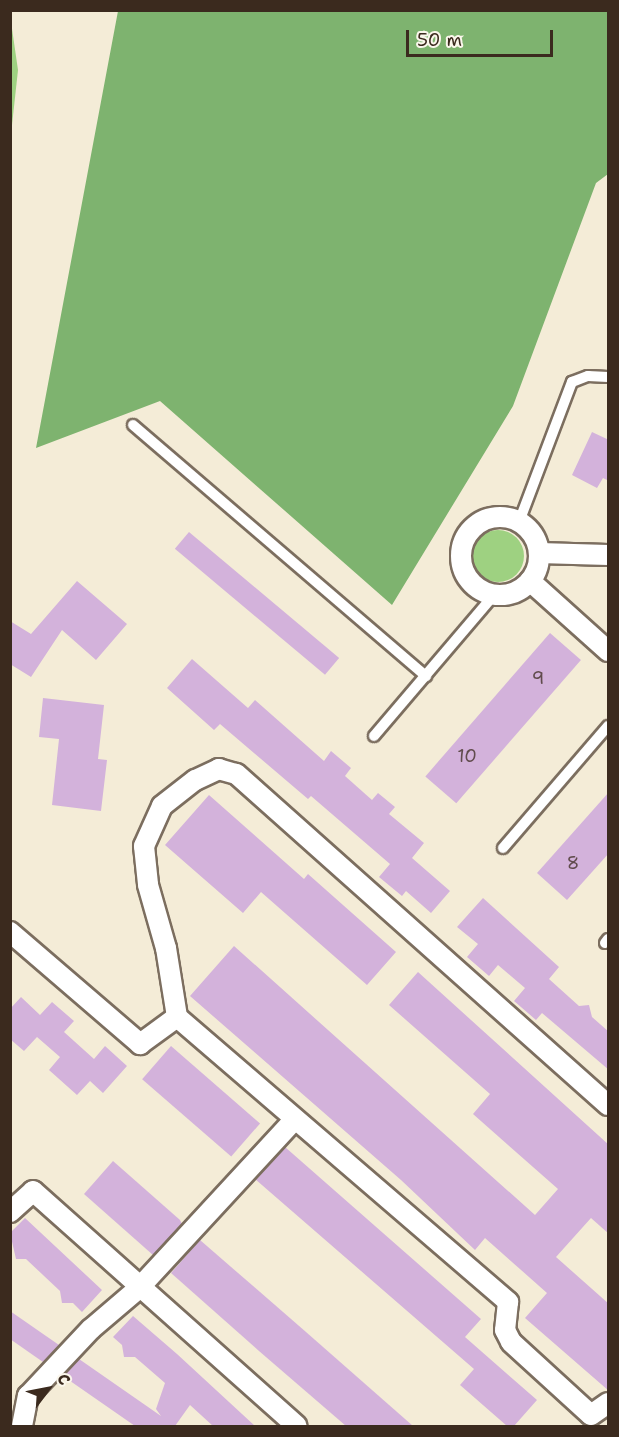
<!DOCTYPE html>
<meta charset="utf-8">
<style>
body{margin:0}
#map{position:relative;width:619px;height:1437px;overflow:hidden;background:#f4ecd7;font-family:"Shantell Sans",sans-serif}
div>[style]{position:absolute}
.green>*{inset:0;background:#9ed181}
.round{border-radius:50%}
.forest>*{inset:0;background:#7eb36f}
.building>*{inset:0;background:#d3b2db;transform-origin:0 0}
.roads{filter:drop-shadow(2px 0 #7c6e5f) drop-shadow(-2px 0 #7c6e5f) drop-shadow(0 2px #7c6e5f) drop-shadow(0 -2px #7c6e5f)}
.service>*{height:10px;margin:-5px;padding:0 5px;transform-origin:5px;border-radius:5px;background:#fff}
.minor>*{height:20px;margin:-10px;padding:0 10px;transform-origin:10px;border-radius:10px;background:#fff}
.minor>.ring{margin:-10px;padding:0;box-sizing:content-box;background:none;border:20px solid #fff;border-radius:50%}
span{translate:-50% -50%;white-space:nowrap;text-align:center;line-height:1.15;-webkit-text-stroke:6px #fbf7ec;paint-order:stroke}
.number-label{font-size:18px;color:#614c4d}
.number-label span{-webkit-text-stroke-width:0}
.frame{position:absolute;inset:0;border:12px solid #3b2a1e;pointer-events:none}
.north{position:absolute;left:18px;top:1359px;width:60px;height:60px;-webkit-text-stroke:4px #fbf7ec;paint-order:stroke;rotate:58deg;font-size:16px;font-weight:700;line-height:24px;text-align:center;color:#3b2a1e}
.north::after{content:'';display:block;margin:auto;width:21px;height:27px;background:#3b2a1e;clip-path:polygon(50% 0,100% 100%,50% 72%,0 100%)}
.scale{position:absolute;left:406px;top:30px;width:147px;height:27px;box-sizing:border-box;border:3px solid #3b2a1e;border-top:0;padding-left:8px;font-size:18px;line-height:21px;white-space:nowrap;color:#3b2a1e;-webkit-text-stroke:4px #fbf7ec;paint-order:stroke}
</style>
<div id="map">
<div class="green">
<i style="clip-path:polygon(10px 15px,18px 70px,11px 134px,10px 134px)"></i>
<i class="round" style="left:472px;top:530px;width:52px;height:52px"></i>
</div>
<div class="forest">
<i style="clip-path:polygon(118px 11px,608px 11px,608px 174px,596px 183px,513px 406px,392px 605px,160px 401px,36px 448px)"></i>
</div>
<div class="building">
<i style="clip-path:polygon(592px 432px,609px 440px,609px 481px,603px 478px,597px 488px,572px 475px)"></i>
<i style="left:189px;top:532px;width:196px;height:22px;rotate:40deg"></i>
<i style="clip-path:polygon(77px 581px,127px 624px,96px 660px,62px 630px,31px 677px,10px 664px,10px 621px,31px 634px)"></i>
<i style="left:550px;top:633px;width:41px;height:190px;rotate:41deg"></i>
<i style="clip-path:polygon(192px 659px,248px 708px,255px 700px,324px 761px,331px 751px,351px 768px,345px 776px,372px 800px,378px 793px,395px 807px,389px 814px,424px 843px,412px 858px,450px 891px,431px 913px,406px 891px,402px 896px,379px 877px,390px 864px,311px 796px,308px 799px,220px 724px,214px 730px,167px 688px)"></i>
<i style="clip-path:polygon(43px 698px,104px 705px,98px 759px,107px 760px,101px 811px,52px 805px,59px 739px,39px 737px)"></i>
<i style="clip-path:polygon(609px 792px,609px 853px,567px 900px,537px 873px)"></i>
<i style="clip-path:polygon(209px 795px,304px 879px,308px 874px,396px 952px,367px 985px,261px 892px,243px 913px,165px 845px)"></i>
<i style="clip-path:polygon(483px 898px,559px 967px,549px 979px,579px 1006px,589px 1005px,592px 1017px,609px 1032px,609px 1070px,542px 1013px,536px 1020px,514px 1001px,525px 988px,498px 965px,489px 976px,467px 957px,478px 944px,457px 927px)"></i>
<i style="clip-path:polygon(234px 946px,535px 1215px,558px 1189px,473px 1114px,490px 1094px,389px 1005px,418px 972px,609px 1145px,609px 1234px,591px 1218px,556px 1257px,609px 1304px,609px 1391px,525px 1318px,547px 1293px,485px 1238px,475px 1250px,401px 1180px,190px 996px)"></i>
<i style="clip-path:polygon(21px 997px,40px 1015px,52px 1002px,74px 1021px,64px 1032px,94px 1059px,105px 1046px,127px 1066px,103px 1093px,90px 1081px,77px 1095px,49px 1070px,60px 1057px,37px 1037px,24px 1051px,10px 1039px,10px 1009px)"></i>
<i style="left:171px;top:1046px;width:118px;height:44px;rotate:41deg"></i>
<i style="clip-path:polygon(285px 1147px,481px 1319px,465px 1337px,537px 1400px,514px 1426px,507px 1426px,460px 1385px,474px 1369px,255px 1179px)"></i>
<i style="clip-path:polygon(113px 1161px,180px 1220px,182px 1224px,153px 1255px,84px 1194px)"></i>
<i style="clip-path:polygon(25px 1218px,102px 1290px,82px 1312px,73px 1303px,62px 1303px,60px 1291px,26px 1259px,16px 1259px,10px 1233px)"></i>
<i style="clip-path:polygon(200px 1240px,306px 1332px,413px 1426px,346px 1426px,259px 1351px,171px 1273px)"></i>
<i style="clip-path:polygon(10px 1311px,59px 1345px,43px 1362px,10px 1339px)"></i>
<i style="clip-path:polygon(133px 1316px,177px 1354px,255px 1426px,213px 1426px,190px 1405px,175px 1426px,135px 1426px,63px 1376px,79px 1359px,161px 1416px,156px 1409px,165px 1383px,135px 1357px,124px 1357px,122px 1345px,113px 1337px)"></i>
</div>
<div class="roads">
<div class="service">
<i style="left:133px;top:425px;width:386px;rotate:40.6deg"></i>
<i style="left:519px;top:522px;width:150px;rotate:-69.3deg"></i>
<i style="left:572px;top:382px;width:17px;rotate:-21deg"></i>
<i style="left:588px;top:376px;width:20px;rotate:3deg"></i>
<i style="left:374px;top:736px;width:187px;rotate:-49.6deg"></i>
<i style="left:503px;top:848px;width:161px;rotate:-49.3deg"></i>
<i style="left:605px;top:943px;width:5px;rotate:-53deg"></i>
</div>
<div class="minor">
<i class="ring" style="left:461px;top:517px;width:58px;height:58px"></i>
<i style="left:539px;top:553px;width:69px;rotate:1.7deg"></i>
<i style="left:530px;top:581px;width:105px;rotate:41.9deg"></i>
<i style="left:10px;top:932px;width:172px;rotate:40.7deg"></i>
<i style="left:140px;top:1044px;width:46px;rotate:-36.1deg"></i>
<i style="left:608px;top:1105px;width:498px;rotate:-138.3deg"></i>
<i style="left:236px;top:774px;width:18px;rotate:-164deg"></i>
<i style="left:219px;top:769px;width:26px;rotate:155deg"></i>
<i style="left:195px;top:780px;width:42px;rotate:141.8deg"></i>
<i style="left:162px;top:806px;width:44px;rotate:114.2deg"></i>
<i style="left:144px;top:846px;width:39px;rotate:84deg"></i>
<i style="left:148px;top:885px;width:66px;rotate:74.1deg"></i>
<i style="left:166px;top:948px;width:70px;rotate:80.9deg"></i>
<i style="left:177px;top:1017px;width:437px;rotate:40.7deg"></i>
<i style="left:508px;top:1302px;width:28px;rotate:96deg"></i>
<i style="left:505px;top:1330px;width:13px;rotate:63deg"></i>
<i style="left:511px;top:1342px;width:108px;rotate:42.4deg"></i>
<i style="left:591px;top:1415px;width:21px;rotate:-35deg"></i>
<i style="left:10px;top:1212px;width:31px;rotate:-42deg"></i>
<i style="left:33px;top:1191px;width:353px;rotate:41.7deg"></i>
<i style="left:22px;top:1426px;width:31px;rotate:-79deg"></i>
<i style="left:28px;top:1396px;width:92px;rotate:-46.8deg"></i>
<i style="left:91px;top:1329px;width:63px;rotate:-40.5deg"></i>
<i style="left:139px;top:1288px;width:229px;rotate:-47.3deg"></i>
</div>
</div>
<div class="number-label">
<span style="left:538px;top:678px">9</span>
<span style="left:467px;top:756px">10</span>
<span style="left:573px;top:863px">8</span>
</div>
<div class="frame"></div>
<div class="north">С</div>
<div class="scale">50 m</div>
</div>
